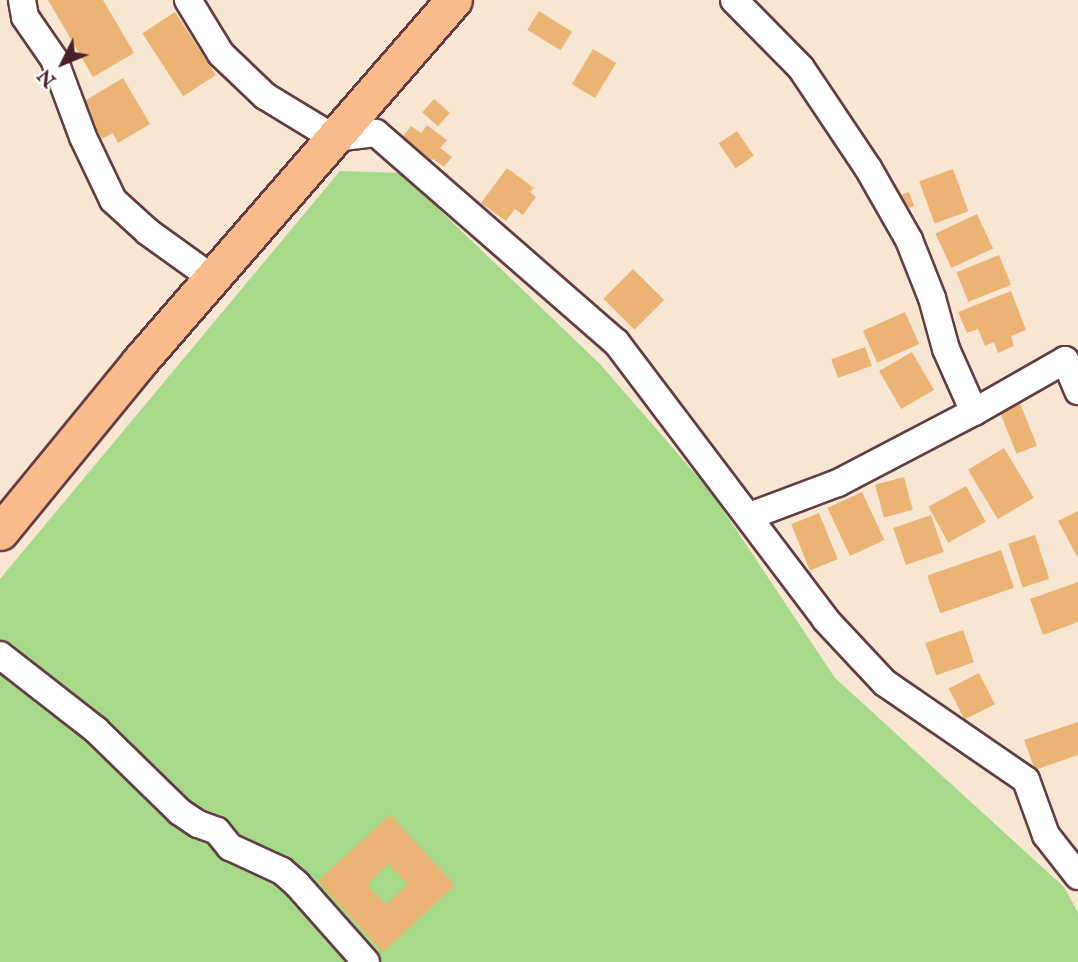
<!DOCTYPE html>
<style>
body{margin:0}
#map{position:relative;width:1078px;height:962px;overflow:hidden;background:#f7e7d2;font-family:"IM FELL English",serif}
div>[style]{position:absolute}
.green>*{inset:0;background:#a6d989}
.building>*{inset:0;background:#ebb475;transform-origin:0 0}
.roads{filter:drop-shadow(2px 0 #643d44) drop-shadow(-2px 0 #643d44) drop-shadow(0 2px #643d44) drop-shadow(0 -2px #643d44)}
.minor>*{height:26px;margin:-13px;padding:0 13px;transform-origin:13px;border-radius:13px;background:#fff}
.major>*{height:35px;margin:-17.5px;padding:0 17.5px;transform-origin:17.5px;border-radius:17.5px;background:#fabb8b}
span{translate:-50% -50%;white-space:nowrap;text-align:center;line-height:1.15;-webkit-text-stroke:5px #fff;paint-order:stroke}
.north{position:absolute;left:28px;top:28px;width:70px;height:70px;-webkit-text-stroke:5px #fff;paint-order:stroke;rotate:227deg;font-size:19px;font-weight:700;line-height:28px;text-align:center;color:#4a1f2b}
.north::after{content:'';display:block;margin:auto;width:24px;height:32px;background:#4a1f2b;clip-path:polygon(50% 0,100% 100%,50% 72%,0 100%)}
</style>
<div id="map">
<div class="green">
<i style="clip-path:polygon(340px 171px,401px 173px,600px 364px,711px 492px,835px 678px,1064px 887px,1078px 913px,1078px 962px,0 962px,0 579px)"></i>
</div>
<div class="building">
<i style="clip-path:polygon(48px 0,103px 0,134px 53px,93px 77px)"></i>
<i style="left:539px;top:11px;width:39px;height:22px;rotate:32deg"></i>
<i style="left:175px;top:12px;width:75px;height:39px;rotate:57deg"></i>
<i style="left:593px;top:49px;width:27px;height:41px;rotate:31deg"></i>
<i style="clip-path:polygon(123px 78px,150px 124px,118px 143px,113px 133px,102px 139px,81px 103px)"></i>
<i style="left:434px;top:99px;width:21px;height:18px;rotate:41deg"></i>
<i style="clip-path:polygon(427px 125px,447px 140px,440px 148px,452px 157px,444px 167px,433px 159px,426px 168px,396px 145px,411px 126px,421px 133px)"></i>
<i style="left:737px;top:131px;width:30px;height:22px;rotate:56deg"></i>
<i style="clip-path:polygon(507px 168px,534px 188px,530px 192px,536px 197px,523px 215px,515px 209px,506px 221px,481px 203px)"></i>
<i style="left:953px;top:169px;width:45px;height:36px;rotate:70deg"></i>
<i style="left:909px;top:192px;width:15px;height:14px;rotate:70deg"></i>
<i style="left:977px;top:214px;width:38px;height:46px;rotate:65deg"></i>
<i style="left:999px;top:255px;width:32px;height:46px;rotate:68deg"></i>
<i style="left:633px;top:269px;width:44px;height:42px;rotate:45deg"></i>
<i style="clip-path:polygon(1011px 291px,1026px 330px,1011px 336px,1014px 346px,998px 353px,994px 342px,985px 346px,978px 329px,967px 333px,958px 312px)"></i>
<i style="left:905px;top:312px;width:35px;height:46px;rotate:66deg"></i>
<i style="left:865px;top:347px;width:20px;height:36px;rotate:70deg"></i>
<i style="left:912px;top:352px;width:44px;height:38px;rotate:60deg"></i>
<i style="left:1019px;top:401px;width:48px;height:22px;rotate:68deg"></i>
<i style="left:1004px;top:448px;width:58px;height:42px;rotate:59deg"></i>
<i style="left:904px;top:477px;width:34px;height:30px;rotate:75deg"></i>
<i style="left:966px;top:486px;width:41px;height:43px;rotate:61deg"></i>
<i style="left:862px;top:492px;width:53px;height:38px;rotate:65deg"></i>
<i style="clip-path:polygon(1078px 511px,1078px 558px,1058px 521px)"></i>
<i style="left:819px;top:513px;width:50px;height:30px;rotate:68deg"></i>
<i style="left:931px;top:515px;width:39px;height:40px;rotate:71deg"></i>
<i style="left:1035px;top:535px;width:46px;height:28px;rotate:72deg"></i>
<i style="left:1001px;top:550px;width:40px;height:78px;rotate:71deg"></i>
<i style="clip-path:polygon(1078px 582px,1078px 622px,1043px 635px,1030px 599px)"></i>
<i style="left:963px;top:630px;width:34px;height:40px;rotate:71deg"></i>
<i style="left:979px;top:673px;width:35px;height:34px;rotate:63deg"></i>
<i style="clip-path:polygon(1078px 722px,1078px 755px,1035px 770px,1024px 740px)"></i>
<i style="clip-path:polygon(evenodd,390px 815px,455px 885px,383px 952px,318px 881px,390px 815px,388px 864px,408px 884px,386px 905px,367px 885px,388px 864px)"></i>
</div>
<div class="roads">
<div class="minor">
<i style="left:22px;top:0;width:17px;rotate:80deg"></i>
<i style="left:25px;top:17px;width:51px;rotate:55.4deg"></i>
<i style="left:54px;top:59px;width:83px;rotate:69.6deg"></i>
<i style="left:83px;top:137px;width:70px;rotate:64.5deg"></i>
<i style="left:113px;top:200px;width:47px;rotate:42.4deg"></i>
<i style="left:148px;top:232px;width:79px;rotate:35.7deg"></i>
<i style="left:188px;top:0;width:63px;rotate:58.6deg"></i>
<i style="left:221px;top:54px;width:61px;rotate:43.7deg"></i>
<i style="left:265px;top:96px;width:81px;rotate:31.3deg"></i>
<i style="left:334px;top:138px;width:42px;rotate:-6.8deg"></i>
<i style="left:376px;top:133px;width:318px;rotate:41.1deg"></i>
<i style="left:616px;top:342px;width:348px;rotate:52.9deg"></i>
<i style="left:826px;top:620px;width:86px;rotate:46.9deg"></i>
<i style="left:885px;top:683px;width:171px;rotate:34.5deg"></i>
<i style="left:1026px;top:780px;width:59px;rotate:70deg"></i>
<i style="left:1046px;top:835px;width:52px;rotate:52deg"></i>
<i style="left:734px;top:0;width:95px;rotate:45.4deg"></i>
<i style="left:801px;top:68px;width:120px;rotate:56.2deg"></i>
<i style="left:868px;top:168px;width:83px;rotate:60.3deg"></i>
<i style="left:909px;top:240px;width:62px;rotate:68.4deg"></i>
<i style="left:932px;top:298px;width:53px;rotate:74.6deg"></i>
<i style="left:946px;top:349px;width:69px;rotate:66deg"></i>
<i style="left:974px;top:412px;width:105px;rotate:-29.7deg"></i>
<i style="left:1065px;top:360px;width:34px;rotate:67deg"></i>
<i style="left:750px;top:516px;width:94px;rotate:-20.6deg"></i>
<i style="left:838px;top:483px;width:153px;rotate:-27.6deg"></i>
<i style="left:0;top:655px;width:122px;rotate:38deg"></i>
<i style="left:96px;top:730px;width:117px;rotate:44.3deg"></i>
<i style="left:180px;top:812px;width:22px;rotate:34deg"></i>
<i style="left:198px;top:824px;width:20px;rotate:20deg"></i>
<i style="left:217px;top:831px;width:21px;rotate:51deg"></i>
<i style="left:230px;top:847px;width:57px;rotate:24.8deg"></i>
<i style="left:282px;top:871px;width:20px;rotate:41deg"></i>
<i style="left:297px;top:884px;width:104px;rotate:48.5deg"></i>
</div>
<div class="major">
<i style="left:0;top:532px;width:220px;rotate:-50.7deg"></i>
<i style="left:139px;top:362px;width:480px;rotate:-49deg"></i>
</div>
</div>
<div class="north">N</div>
</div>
